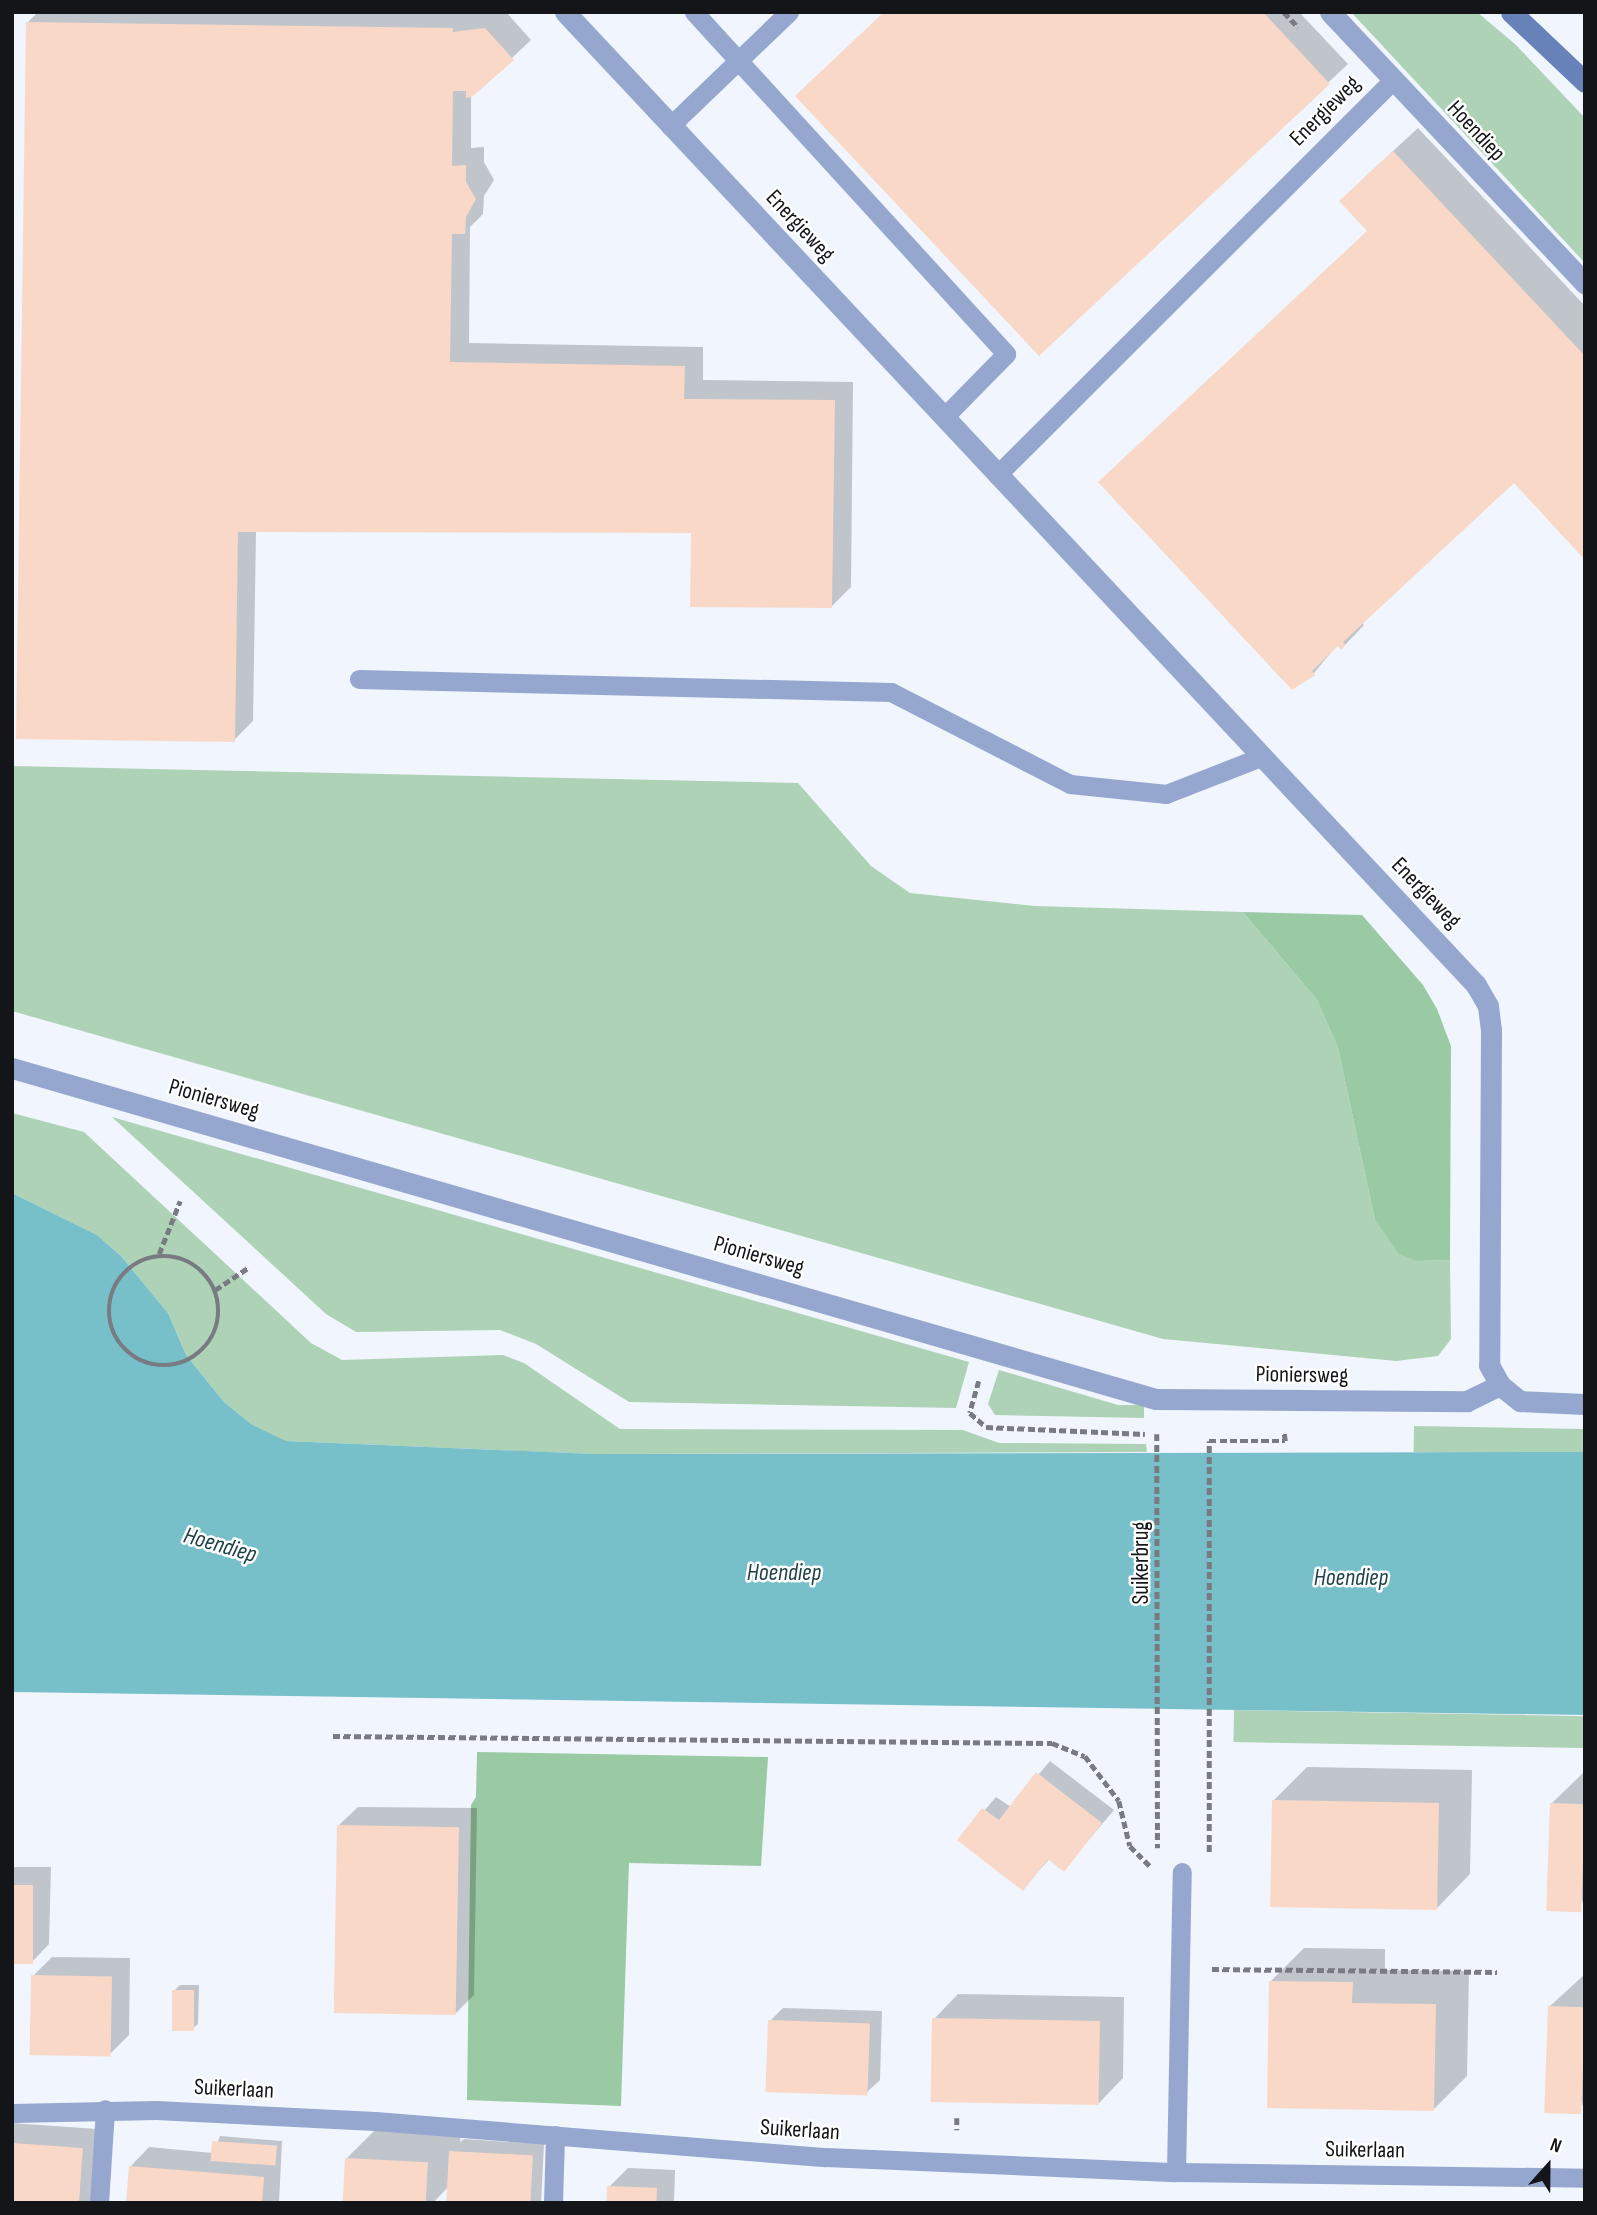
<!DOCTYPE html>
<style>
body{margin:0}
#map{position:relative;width:1597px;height:2215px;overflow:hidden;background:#f0f5fe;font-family:"Sofia Sans Condensed",sans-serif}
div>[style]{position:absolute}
.green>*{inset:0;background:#aed2b5;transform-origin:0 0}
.forest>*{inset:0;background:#99caa3}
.water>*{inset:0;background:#77c0ca}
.shadow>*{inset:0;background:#0003;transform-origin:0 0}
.building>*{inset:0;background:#fad8c7;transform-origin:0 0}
.path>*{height:4.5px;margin-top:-2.25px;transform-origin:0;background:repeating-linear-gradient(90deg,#787b81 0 7px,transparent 0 10.5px)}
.path>.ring{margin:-2.25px;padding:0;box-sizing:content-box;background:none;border:4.5px solid #787b81;border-radius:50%}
.lane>*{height:19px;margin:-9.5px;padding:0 9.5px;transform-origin:9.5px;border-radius:9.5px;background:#95a7ce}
.street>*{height:21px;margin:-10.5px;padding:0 10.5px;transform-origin:10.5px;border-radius:10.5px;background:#95a7ce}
.secondary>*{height:21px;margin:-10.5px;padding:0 10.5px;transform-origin:10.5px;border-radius:10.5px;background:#6781b9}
span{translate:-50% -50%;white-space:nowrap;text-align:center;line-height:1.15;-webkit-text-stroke:5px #fff;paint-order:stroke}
.street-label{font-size:23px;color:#131518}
.water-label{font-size:24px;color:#1e4247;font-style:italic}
.frame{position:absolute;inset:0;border:14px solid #131518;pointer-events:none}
.north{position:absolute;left:1513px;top:2131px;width:70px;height:70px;-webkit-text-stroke:5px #fff;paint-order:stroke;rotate:21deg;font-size:19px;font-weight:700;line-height:28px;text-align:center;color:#131518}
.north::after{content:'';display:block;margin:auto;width:24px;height:32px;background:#131518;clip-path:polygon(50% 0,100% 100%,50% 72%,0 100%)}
</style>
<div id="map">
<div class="green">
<i style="clip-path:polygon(1351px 12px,1477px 12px,1516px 45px,1585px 118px,1585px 263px)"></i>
<i style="clip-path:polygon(12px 766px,798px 783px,871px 866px,910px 893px,1034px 906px,1243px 912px,1317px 1000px,1338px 1048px,1375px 1220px,1417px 1261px,1450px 1260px,1451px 1339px,1438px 1356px,1396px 1361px,1163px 1339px,12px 1011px)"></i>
<i style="clip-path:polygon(12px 1113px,84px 1132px,311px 1343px,342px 1360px,503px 1355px,524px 1363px,620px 1429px,963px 1430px,999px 1443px,1146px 1444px,1147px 1452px,594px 1454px,285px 1441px,251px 1424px,224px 1402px,186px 1355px,168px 1313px,121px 1256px,97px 1235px,12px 1193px)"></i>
<i style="clip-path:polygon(112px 1117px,969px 1362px,956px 1408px,629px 1402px,536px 1344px,500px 1330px,356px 1332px,326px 1314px)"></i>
<i style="clip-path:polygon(999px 1370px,1118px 1405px,1144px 1405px,1144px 1418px,995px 1415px,988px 1404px)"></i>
<i style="left:1414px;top:1426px;width:171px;height:26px;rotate:1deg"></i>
<i style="left:1234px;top:1710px;width:351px;height:32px;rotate:1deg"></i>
</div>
<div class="forest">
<i style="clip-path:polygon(1243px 912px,1362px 915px,1423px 985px,1437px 1009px,1451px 1046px,1450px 1260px,1417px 1261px,1399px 1254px,1375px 1220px,1338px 1048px,1317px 1000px)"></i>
<i style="clip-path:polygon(477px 1752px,768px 1757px,761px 1866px,629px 1863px,621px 2106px,467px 2100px,471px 1805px,476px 1797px)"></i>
</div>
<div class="water">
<i style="clip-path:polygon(12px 1193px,97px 1235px,121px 1256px,168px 1313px,186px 1355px,224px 1402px,251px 1424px,286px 1441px,594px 1454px,1585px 1452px,1585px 1715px,12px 1692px)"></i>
</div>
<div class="shadow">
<i style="clip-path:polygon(38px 12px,506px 12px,531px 40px,471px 97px,471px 148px,484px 147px,484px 162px,494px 180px,484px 196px,483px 214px,470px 227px,469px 343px,703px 347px,703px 380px,853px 382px,851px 587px,832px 606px,693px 532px,256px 531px,253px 721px,234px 740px,27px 23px)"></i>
<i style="clip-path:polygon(885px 12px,1299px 12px,1348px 64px,1039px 354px)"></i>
<i style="clip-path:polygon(1418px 128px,1585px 306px,1585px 557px,1514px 481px,1361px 623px,1364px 625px,1342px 648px,1338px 644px,1314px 673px,1292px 688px,1369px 231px,1365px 177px)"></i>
<i style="clip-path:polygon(1050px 1761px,1114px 1810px,1064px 1869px,1050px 1858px,1023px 1889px,960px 1839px,996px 1797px,1011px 1807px)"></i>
<i style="clip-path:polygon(1307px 1767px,1472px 1770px,1470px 1874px,1437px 1908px,1273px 1801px)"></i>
<i style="clip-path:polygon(1585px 1771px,1585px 1910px,1551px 1804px)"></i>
<i style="clip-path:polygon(358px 1807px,477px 1808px,474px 1995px,455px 2014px,339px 1825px)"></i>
<i style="clip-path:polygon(12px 1867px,51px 1867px,49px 1944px,31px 1963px,12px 1962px)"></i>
<i style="clip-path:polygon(1304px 1948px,1385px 1949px,1385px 1970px,1469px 1971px,1467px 2076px,1434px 2109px,1270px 1982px)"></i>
<i style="clip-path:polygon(52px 1957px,130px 1958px,129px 2035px,110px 2054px,33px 1976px)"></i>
<i style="clip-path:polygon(1585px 1974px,1585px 2112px,1549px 2007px)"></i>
<i style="clip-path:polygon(180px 1985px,199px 1985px,198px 2024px,192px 2029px,174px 1991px)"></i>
<i style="clip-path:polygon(958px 1994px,1124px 1997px,1123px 2078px,1099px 2103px,934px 2019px)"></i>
<i style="clip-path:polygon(783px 2008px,882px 2011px,880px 2080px,867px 2092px,770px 2021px)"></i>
<i style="left:12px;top:2123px;width:89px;height:80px;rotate:4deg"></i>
<i style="clip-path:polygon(380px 2125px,461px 2130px,460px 2142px,464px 2139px,544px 2144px,541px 2203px,448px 2203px,449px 2186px,433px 2203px,344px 2203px,347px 2158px)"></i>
<i style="clip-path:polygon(220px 2136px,282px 2141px,279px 2203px,128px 2203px,131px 2166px,149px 2147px,213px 2153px)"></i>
<i style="clip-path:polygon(628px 2168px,675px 2170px,674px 2203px,609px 2203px,609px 2187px)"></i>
</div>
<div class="building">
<i style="clip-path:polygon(884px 12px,1263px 12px,1330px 84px,1039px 356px,795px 96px)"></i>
<i style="clip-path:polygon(26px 22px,453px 28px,453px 32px,485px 28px,514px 60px,472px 97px,466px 98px,466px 91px,453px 91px,452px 166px,466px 165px,466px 182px,476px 199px,466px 217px,465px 234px,452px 234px,450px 362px,685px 366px,684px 399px,835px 400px,832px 608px,690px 607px,691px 533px,238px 532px,235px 742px,16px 739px)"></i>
<i style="clip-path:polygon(1393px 151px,1585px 356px,1585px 560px,1514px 483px,1343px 642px,1346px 645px,1341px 650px,1338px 646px,1312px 671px,1315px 675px,1292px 690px,1098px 482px,1367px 231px,1339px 201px)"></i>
<i style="clip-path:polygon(1036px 1772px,1102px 1823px,1064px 1872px,1048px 1859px,1023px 1891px,957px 1840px,982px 1808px,999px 1820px)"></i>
<i style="left:1272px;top:1800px;width:167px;height:107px;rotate:1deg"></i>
<i style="left:1550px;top:1803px;width:35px;height:108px;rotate:2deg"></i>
<i style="left:337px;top:1825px;width:122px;height:188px;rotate:1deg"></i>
<i style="left:12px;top:1885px;width:21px;height:79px"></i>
<i style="left:31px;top:1975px;width:81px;height:80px;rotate:1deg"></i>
<i style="clip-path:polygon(1269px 1981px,1353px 1982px,1352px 2003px,1436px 2004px,1434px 2111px,1267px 2108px)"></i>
<i style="left:172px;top:1990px;width:22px;height:41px"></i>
<i style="left:1548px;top:2006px;width:37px;height:107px;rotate:2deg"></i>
<i style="left:932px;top:2018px;width:168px;height:84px;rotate:1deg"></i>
<i style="left:768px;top:2020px;width:102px;height:72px;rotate:2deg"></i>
<i style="left:212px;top:2141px;width:65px;height:20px;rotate:4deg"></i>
<i style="left:12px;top:2143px;width:71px;height:60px;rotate:4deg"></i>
<i style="left:449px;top:2151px;width:84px;height:52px;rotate:3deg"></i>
<i style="left:345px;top:2158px;width:83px;height:45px;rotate:3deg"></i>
<i style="clip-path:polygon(129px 2166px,264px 2177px,262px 2203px,126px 2203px)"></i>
<i style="left:607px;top:2186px;width:50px;height:17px;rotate:2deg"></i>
</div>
<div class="path">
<i style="left:1284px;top:12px;width:21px;rotate:47deg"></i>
<i style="left:159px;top:1254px;width:57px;rotate:-68.4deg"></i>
<i class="ring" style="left:109px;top:1256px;width:105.5px;height:105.5px"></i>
<i style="left:215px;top:1290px;width:40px;rotate:-34deg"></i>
<i style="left:979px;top:1381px;width:33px;rotate:106deg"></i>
<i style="left:970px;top:1413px;width:21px;rotate:41deg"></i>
<i style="left:986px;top:1427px;width:159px;rotate:2.5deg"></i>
<i style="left:1157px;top:1434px;width:414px;rotate:89.9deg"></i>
<i style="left:333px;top:1736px;width:719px;rotate:0.56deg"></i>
<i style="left:1052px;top:1743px;width:35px;rotate:22deg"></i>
<i style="left:1085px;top:1756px;width:56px;rotate:52.9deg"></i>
<i style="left:1119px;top:1801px;width:46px;rotate:76.3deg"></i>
<i style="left:1130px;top:1846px;width:30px;rotate:45deg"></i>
<i style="left:1209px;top:1852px;width:411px;rotate:-90deg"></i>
<i style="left:1209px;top:1441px;width:76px"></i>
<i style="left:1285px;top:1441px;width:8px;rotate:-97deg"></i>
<i style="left:1212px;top:1969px;width:285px;rotate:0.6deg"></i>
<i style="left:957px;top:2118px;width:12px;rotate:90deg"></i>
</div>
<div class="lane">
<i style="left:694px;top:12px;width:463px;rotate:47.6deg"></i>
<i style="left:1006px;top:354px;width:88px;rotate:134.5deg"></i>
<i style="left:670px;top:126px;width:165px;rotate:-43.8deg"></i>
<i style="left:997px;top:475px;width:558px;rotate:-44.93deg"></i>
<i style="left:359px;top:679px;width:532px;rotate:1.4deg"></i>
<i style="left:891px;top:692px;width:201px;rotate:27.2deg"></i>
<i style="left:1070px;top:784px;width:97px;rotate:5.9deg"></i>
<i style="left:1166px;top:794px;width:102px;rotate:-21.3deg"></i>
<i style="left:12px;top:2113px;width:144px;rotate:-1.2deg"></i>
<i style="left:156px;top:2110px;width:219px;rotate:2.9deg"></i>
<i style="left:375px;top:2121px;width:452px;rotate:4.6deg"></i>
<i style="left:826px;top:2157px;width:350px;rotate:2.5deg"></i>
<i style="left:1176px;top:2172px;width:409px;rotate:0.8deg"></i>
<i style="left:1176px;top:2172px;width:300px;rotate:-88.9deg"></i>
<i style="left:99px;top:2203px;width:94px;rotate:-86.3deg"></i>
<i style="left:553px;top:2203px;width:68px;rotate:-88.3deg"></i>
</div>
<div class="street">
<i style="left:565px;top:12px;width:1333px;rotate:46.88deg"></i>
<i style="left:1476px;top:985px;width:24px;rotate:60deg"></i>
<i style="left:1488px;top:1006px;width:24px;rotate:83deg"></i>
<i style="left:1491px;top:1030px;width:335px;rotate:90.3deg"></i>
<i style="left:1489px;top:1365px;width:23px;rotate:61deg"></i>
<i style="left:1500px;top:1385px;width:26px;rotate:39deg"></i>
<i style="left:1520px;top:1401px;width:65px;rotate:2.6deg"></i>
<i style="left:1330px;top:12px;width:373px;rotate:46.8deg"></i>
<i style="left:12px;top:1068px;width:1191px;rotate:16.14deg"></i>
<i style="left:1156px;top:1399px;width:311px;rotate:0.4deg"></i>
<i style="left:1467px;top:1401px;width:37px;rotate:-26deg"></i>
</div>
<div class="secondary">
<i style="left:1511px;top:12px;width:102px;rotate:43.4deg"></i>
</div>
<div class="street-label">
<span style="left:1325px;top:111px;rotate:-45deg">Energieweg</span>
<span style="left:1476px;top:131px;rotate:47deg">Hoendiep</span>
<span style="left:800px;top:226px;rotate:47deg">Energieweg</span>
<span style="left:1426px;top:893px;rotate:46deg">Energieweg</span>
<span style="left:214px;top:1099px;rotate:16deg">Pioniersweg</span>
<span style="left:759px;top:1256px;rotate:16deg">Pioniersweg</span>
<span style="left:1302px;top:1375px;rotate:1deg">Pioniersweg</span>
<span style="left:1141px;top:1563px;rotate:-90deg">Suikerbrug</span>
<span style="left:234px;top:2089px;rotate:3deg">Suikerlaan</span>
<span style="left:800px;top:2130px;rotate:4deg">Suikerlaan</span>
<span style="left:1365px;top:2150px;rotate:1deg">Suikerlaan</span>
</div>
<div class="water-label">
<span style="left:220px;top:1545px;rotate:16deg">Hoendiep</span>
<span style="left:784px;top:1573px">Hoendiep</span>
<span style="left:1351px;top:1578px">Hoendiep</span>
</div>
<div class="frame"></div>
<div class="north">N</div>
</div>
